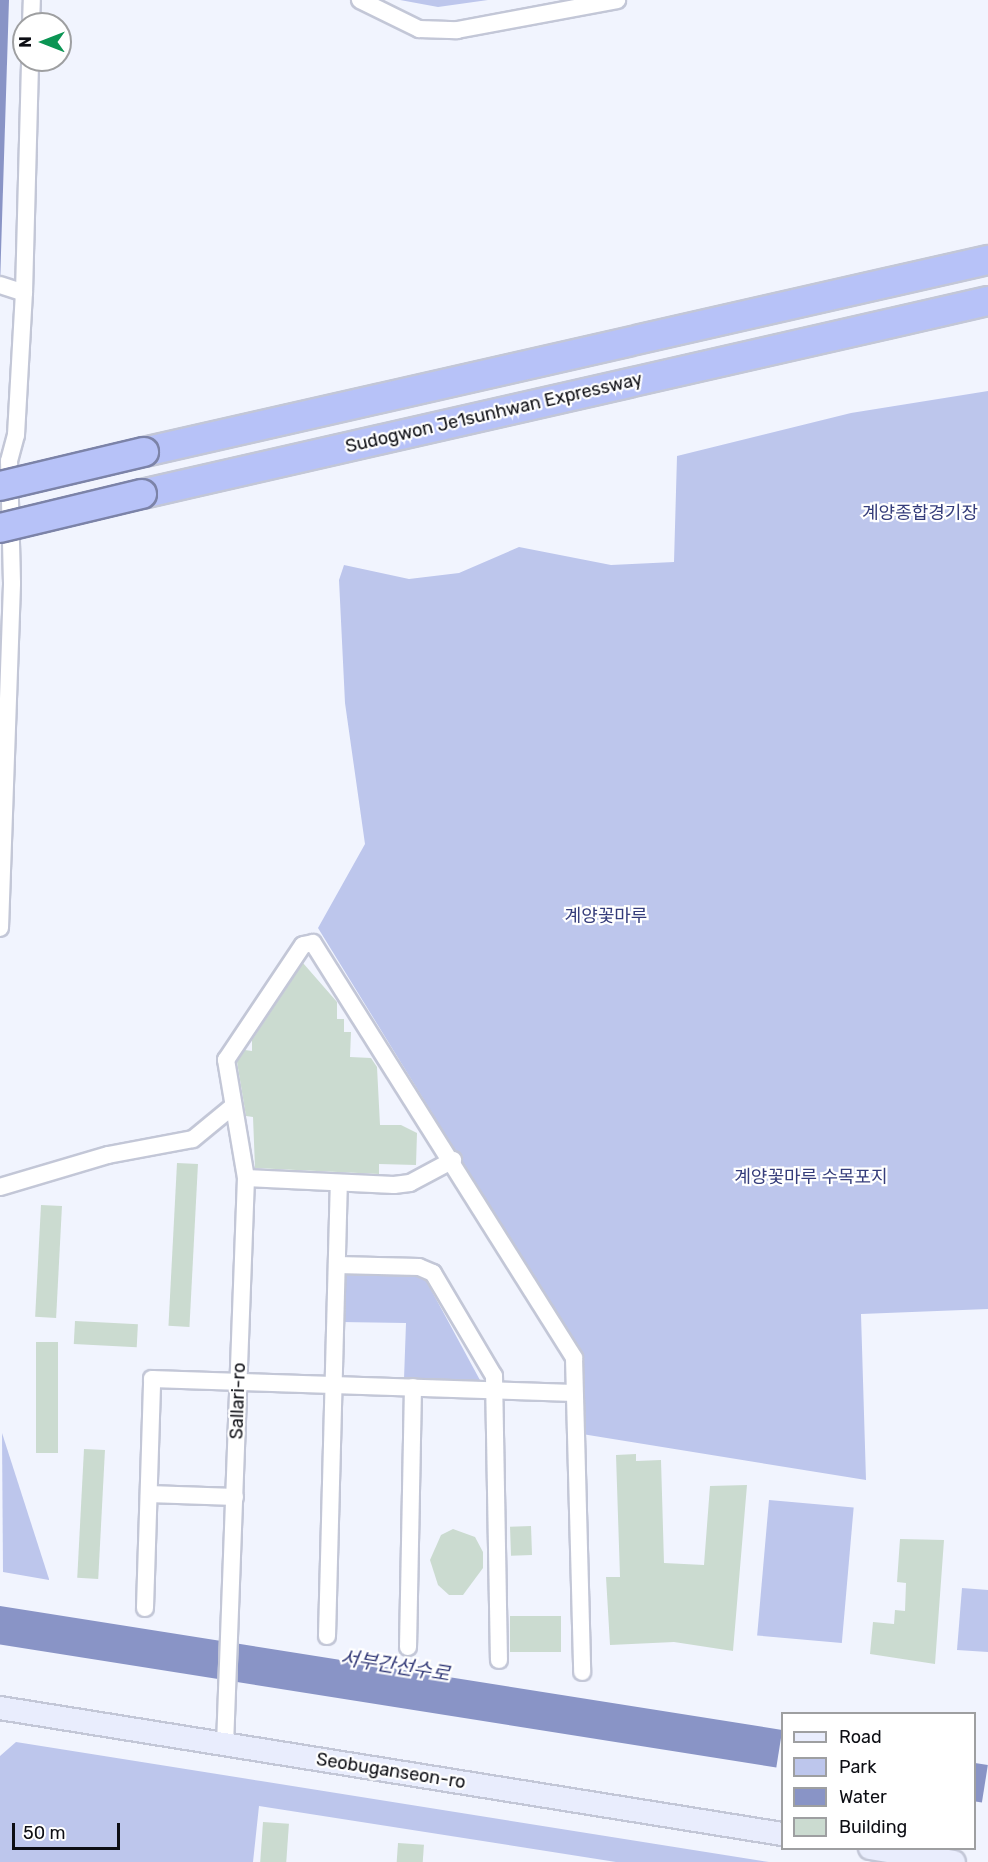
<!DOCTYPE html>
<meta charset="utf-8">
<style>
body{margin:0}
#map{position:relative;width:988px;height:1862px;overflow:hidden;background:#f1f4fe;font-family:Rubik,"Noto Sans KR",sans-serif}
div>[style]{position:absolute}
.green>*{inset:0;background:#bdc6ec;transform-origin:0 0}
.water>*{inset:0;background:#8994c6;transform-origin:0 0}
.building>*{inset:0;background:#cbdbd0;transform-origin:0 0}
.roads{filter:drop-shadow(2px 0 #c3c7d7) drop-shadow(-2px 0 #c3c7d7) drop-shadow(0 2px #c3c7d7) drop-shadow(0 -2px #c3c7d7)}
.street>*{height:16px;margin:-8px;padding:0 8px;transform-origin:8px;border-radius:8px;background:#fff}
.secondary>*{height:22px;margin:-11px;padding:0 11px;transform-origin:11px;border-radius:11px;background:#e9edfd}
.highway>*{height:28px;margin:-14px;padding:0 14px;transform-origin:14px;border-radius:14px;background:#b7c2f8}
.bridges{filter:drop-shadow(2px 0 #7c83a8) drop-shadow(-2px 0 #7c83a8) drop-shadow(0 2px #7c83a8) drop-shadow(0 -2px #7c83a8)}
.highway-bridge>*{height:28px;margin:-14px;padding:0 14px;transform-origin:14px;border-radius:14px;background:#b7c2f8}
span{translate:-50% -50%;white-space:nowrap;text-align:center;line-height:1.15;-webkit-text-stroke:4.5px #fff;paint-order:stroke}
.street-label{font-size:18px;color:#0d0e14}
.park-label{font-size:18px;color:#353d7b}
.water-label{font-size:20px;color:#323977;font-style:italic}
.legend{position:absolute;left:781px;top:1712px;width:195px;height:138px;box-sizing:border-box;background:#fff;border:2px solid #9e9fa1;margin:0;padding:8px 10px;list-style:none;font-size:18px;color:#0d0e14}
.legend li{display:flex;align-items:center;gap:12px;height:30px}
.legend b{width:30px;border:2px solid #9e9fa1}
.north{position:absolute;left:12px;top:12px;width:60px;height:60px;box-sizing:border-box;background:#fff;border:2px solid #9e9fa1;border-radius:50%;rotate:270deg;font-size:16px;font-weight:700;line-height:24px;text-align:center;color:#0d0e14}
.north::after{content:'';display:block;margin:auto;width:21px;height:27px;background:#0b9554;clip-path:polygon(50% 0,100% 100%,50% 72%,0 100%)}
.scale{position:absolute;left:12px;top:1823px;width:108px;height:27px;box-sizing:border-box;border:3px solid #0d0e14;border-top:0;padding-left:8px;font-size:18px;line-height:21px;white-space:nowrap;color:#0d0e14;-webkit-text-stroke:4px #fff;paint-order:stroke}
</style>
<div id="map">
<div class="green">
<i style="clip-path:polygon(400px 0,488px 0,438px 7px)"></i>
<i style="clip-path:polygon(988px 391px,988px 1309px,861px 1314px,866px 1480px,582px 1434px,580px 1353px,318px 928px,365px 844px,345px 703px,339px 580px,344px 565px,409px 579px,459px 573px,519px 547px,611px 565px,674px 562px,677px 456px,851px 413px)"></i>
<i style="clip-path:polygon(342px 1271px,422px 1273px,481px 1382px,404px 1379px,406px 1323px,341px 1322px)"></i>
<i style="clip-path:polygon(2px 1433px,49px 1579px,49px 1580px,3px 1572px)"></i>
<i style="left:769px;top:1500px;width:85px;height:136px;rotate:5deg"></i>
<i style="clip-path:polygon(962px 1588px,988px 1590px,988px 1652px,957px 1650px)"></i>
<i style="clip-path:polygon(16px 1742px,261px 1781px,769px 1862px,616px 1862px,259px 1806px,253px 1862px,0 1862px,0 1756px)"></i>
</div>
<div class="water">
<i style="clip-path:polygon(0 0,9px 0,0 284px)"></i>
<i style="left:0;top:1606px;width:792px;height:38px;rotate:9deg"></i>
<i style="left:975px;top:1763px;width:13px;height:38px;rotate:9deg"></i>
</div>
<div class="building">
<i style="clip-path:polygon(303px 963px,337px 1002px,337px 1019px,344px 1019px,344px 1032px,351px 1032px,350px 1057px,371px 1058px,377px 1067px,380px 1125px,401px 1125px,417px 1133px,416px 1165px,379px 1164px,379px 1174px,255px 1168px,253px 1117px,246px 1116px,237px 1062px,245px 1050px,252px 1051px,252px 1040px)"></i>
<i style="left:177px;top:1163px;width:21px;height:163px;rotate:3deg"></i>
<i style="left:41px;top:1205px;width:21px;height:112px;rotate:3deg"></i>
<i style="left:75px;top:1321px;width:63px;height:23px;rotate:3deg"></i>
<i style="left:36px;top:1342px;width:22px;height:111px"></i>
<i style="left:84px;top:1449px;width:21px;height:129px;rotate:3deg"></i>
<i style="clip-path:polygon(636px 1454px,636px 1461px,661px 1460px,664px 1563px,704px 1565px,710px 1486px,747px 1485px,733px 1651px,674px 1642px,610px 1645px,606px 1577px,620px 1577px,616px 1455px)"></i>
<i style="left:531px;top:1526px;width:29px;height:21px;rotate:88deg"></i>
<i style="clip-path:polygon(453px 1529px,475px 1537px,483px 1552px,483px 1568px,463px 1595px,449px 1595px,438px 1585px,430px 1560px,441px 1535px)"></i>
<i style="clip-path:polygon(900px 1539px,944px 1540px,935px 1664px,870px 1654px,873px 1622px,894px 1624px,895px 1610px,905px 1611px,906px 1583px,897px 1582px)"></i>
<i style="left:561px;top:1616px;width:36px;height:51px;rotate:90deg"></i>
<i style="left:263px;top:1822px;width:26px;height:40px;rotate:4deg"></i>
<i style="left:398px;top:1843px;width:26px;height:19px;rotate:4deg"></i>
</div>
<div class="roads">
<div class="street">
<i style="left:360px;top:0;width:66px;rotate:26.2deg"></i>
<i style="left:419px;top:29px;width:38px;rotate:2deg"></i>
<i style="left:457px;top:30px;width:163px;rotate:-10.6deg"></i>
<i style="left:31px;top:24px;width:24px;rotate:-88deg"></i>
<i style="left:0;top:285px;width:25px;rotate:18deg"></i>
<i style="left:0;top:928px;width:345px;rotate:-88deg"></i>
<i style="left:12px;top:583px;width:122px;rotate:-91.4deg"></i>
<i style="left:9px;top:461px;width:27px;rotate:-75deg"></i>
<i style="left:16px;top:435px;width:142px;rotate:-86.8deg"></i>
<i style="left:24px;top:293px;width:233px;rotate:-88.5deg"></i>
<i style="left:246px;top:1178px;width:148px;rotate:2.7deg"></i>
<i style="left:394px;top:1185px;width:16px;rotate:-7deg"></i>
<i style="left:410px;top:1183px;width:49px;rotate:-28.1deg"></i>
<i style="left:0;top:1187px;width:113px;rotate:-16.5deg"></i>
<i style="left:108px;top:1155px;width:86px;rotate:-10.7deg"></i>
<i style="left:193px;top:1139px;width:50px;rotate:-39.4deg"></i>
<i style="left:337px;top:1265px;width:82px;rotate:1.4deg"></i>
<i style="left:419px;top:1267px;width:15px;rotate:23deg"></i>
<i style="left:433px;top:1273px;width:120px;rotate:59.4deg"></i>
<i style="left:494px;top:1376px;width:284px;rotate:89deg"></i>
<i style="left:149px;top:1494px;width:86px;rotate:2deg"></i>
<i style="left:145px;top:1608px;width:229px;rotate:-88.2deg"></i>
<i style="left:152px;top:1379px;width:422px;rotate:1.9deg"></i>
<i style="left:327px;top:1636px;width:453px;rotate:-88.5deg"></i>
<i style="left:408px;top:1647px;width:260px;rotate:-88.9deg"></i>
<i style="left:225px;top:1745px;width:567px;rotate:-87.88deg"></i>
<i style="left:246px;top:1178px;width:120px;rotate:-99.6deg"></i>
<i style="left:226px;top:1060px;width:138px;rotate:-56.2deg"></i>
<i style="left:303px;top:945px;width:10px;rotate:-11deg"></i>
<i style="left:313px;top:943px;width:490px;rotate:57.8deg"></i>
<i style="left:574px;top:1358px;width:314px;rotate:88.5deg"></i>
</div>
<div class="secondary">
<i style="left:0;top:1708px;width:792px;rotate:9.15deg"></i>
<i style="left:870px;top:1848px;width:85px;rotate:9.5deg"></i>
</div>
<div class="highway">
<i style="left:144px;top:452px;width:866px;rotate:-12.82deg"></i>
<i style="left:142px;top:494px;width:868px;rotate:-12.85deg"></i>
</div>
</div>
<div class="bridges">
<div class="highway-bridge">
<i style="left:0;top:486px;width:148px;rotate:-13.3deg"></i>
<i style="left:0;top:528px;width:146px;rotate:-13.5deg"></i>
</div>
</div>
<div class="street-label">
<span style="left:494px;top:413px;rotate:-13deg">Sudogwon Je1sunhwan Expressway</span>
<span style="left:238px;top:1401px;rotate:-88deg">Sallari-ro</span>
<span style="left:391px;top:1771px;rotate:9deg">Seobuganseon-ro</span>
</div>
<div class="park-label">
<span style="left:920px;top:513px">계양종합경기장</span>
<span style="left:606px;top:916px">계양꽃마루</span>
<span style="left:811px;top:1177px">계양꽃마루 수목포지</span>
</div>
<div class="water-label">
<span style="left:395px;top:1666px;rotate:9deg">서부간선수로</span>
</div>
<ul class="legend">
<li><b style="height:8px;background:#e9edfd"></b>Road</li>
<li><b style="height:16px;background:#bdc6ec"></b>Park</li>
<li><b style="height:16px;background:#8994c6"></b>Water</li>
<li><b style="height:16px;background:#cbdbd0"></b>Building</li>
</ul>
<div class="north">N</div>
<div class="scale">50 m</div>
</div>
